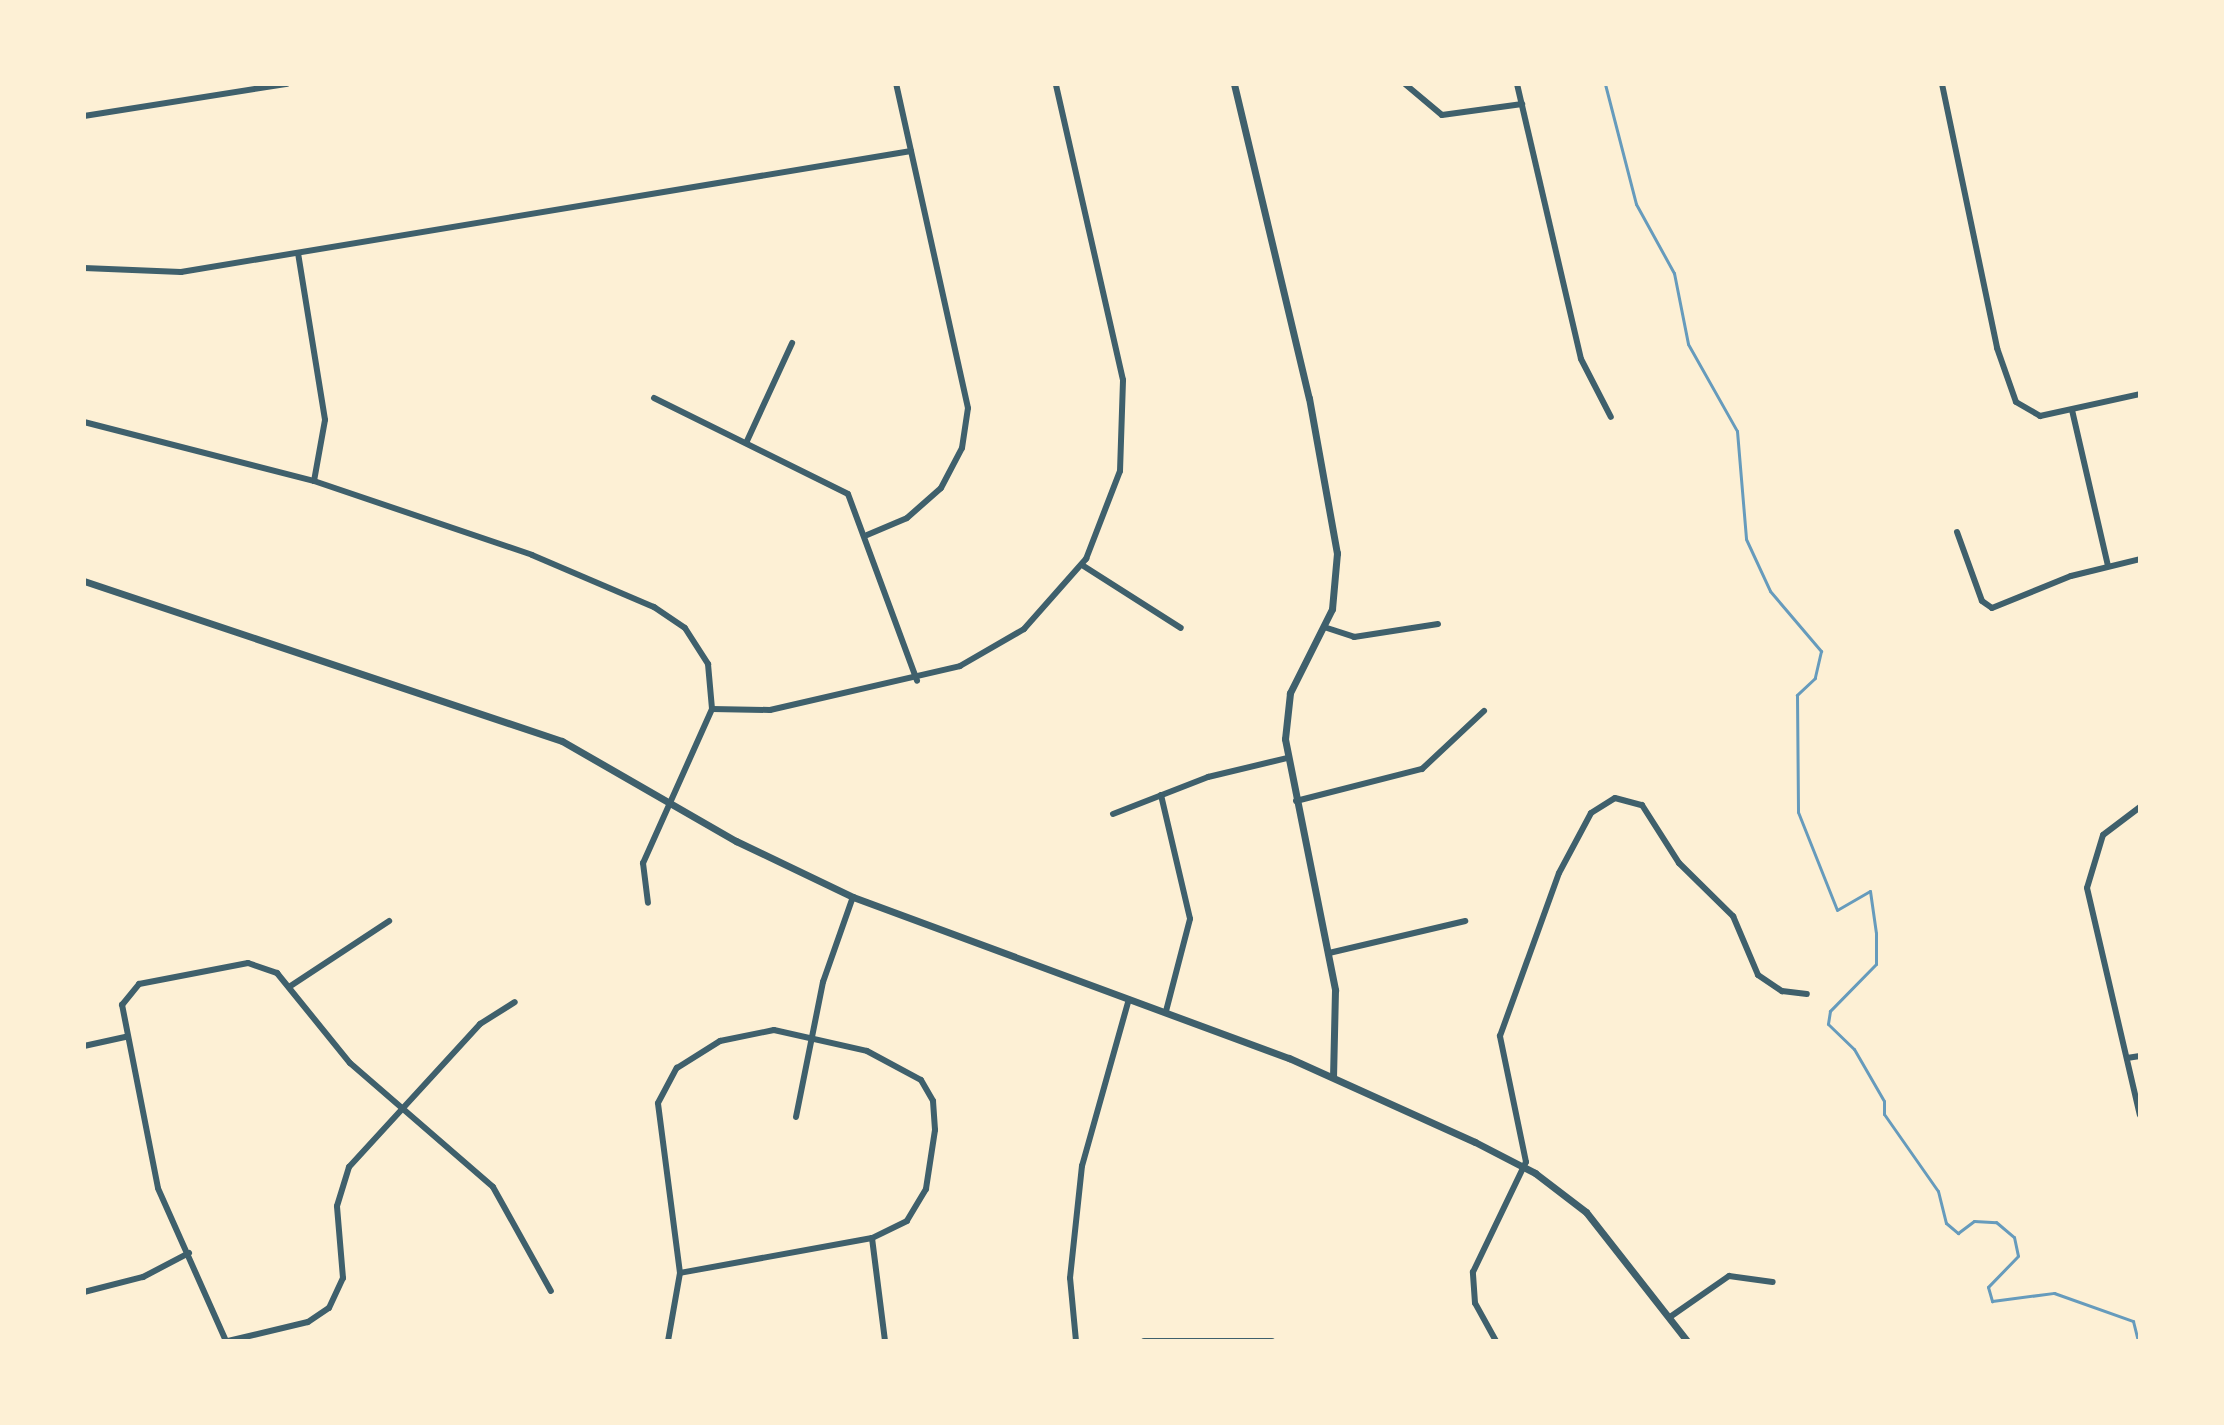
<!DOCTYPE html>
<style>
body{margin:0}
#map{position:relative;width:2224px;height:1425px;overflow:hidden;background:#fdf0d5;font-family:Quicksand,sans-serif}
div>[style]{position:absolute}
.stream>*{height:3px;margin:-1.5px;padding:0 1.5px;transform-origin:1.5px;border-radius:1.5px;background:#669bbc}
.minor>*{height:6px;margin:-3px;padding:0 3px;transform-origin:3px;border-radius:3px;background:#3f606c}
.tertiary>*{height:7px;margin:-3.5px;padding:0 3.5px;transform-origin:3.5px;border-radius:3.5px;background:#3f606c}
span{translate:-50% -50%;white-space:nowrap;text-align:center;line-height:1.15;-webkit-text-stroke:8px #fdf0d5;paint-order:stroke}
.frame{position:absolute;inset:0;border:86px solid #fdf0d5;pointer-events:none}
</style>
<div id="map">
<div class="stream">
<i style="left:1605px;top:84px;width:124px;rotate:75.5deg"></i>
<i style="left:1636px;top:204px;width:79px;rotate:61.2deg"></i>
<i style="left:1674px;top:273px;width:72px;rotate:78.8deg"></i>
<i style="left:1688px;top:344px;width:100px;rotate:60.6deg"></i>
<i style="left:1737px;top:431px;width:108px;rotate:85.2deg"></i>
<i style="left:1746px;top:539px;width:57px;rotate:65.2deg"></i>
<i style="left:1770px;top:591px;width:79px;rotate:49.6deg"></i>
<i style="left:1821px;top:651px;width:28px;rotate:103deg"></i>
<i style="left:1815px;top:678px;width:25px;rotate:137deg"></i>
<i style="left:1797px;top:695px;width:117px;rotate:89.5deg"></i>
<i style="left:1798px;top:812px;width:105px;rotate:68.3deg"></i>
<i style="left:1837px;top:910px;width:38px;rotate:-30deg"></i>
<i style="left:1870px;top:891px;width:42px;rotate:81.9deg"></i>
<i style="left:1876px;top:933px;width:31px;rotate:90deg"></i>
<i style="left:1876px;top:964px;width:66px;rotate:134.4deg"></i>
<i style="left:1830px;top:1011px;width:13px;rotate:99deg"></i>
<i style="left:1828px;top:1024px;width:36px;rotate:44deg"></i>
<i style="left:1854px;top:1049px;width:60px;rotate:60deg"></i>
<i style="left:1884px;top:1101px;width:13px;rotate:90deg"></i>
<i style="left:1884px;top:1114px;width:94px;rotate:55deg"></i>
<i style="left:1938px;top:1191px;width:33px;rotate:76deg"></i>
<i style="left:1946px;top:1223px;width:16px;rotate:40deg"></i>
<i style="left:1958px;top:1233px;width:20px;rotate:-37deg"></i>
<i style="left:1974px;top:1221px;width:22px;rotate:3deg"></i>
<i style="left:1996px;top:1222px;width:23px;rotate:40deg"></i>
<i style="left:2014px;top:1237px;width:19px;rotate:78deg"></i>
<i style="left:2018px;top:1256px;width:43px;rotate:134.1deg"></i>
<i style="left:1988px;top:1287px;width:15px;rotate:74deg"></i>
<i style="left:1992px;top:1301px;width:63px;rotate:-7.4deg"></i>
<i style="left:2054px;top:1293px;width:84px;rotate:19.5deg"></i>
<i style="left:2133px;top:1321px;width:21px;rotate:76deg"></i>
</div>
<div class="minor">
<i style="left:1405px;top:84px;width:48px;rotate:40deg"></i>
<i style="left:1442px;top:115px;width:81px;rotate:-7.8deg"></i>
<i style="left:1517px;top:84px;width:282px;rotate:76.9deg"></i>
<i style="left:1581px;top:359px;width:65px;rotate:62.7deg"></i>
<i style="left:1942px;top:84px;width:270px;rotate:78.2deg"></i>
<i style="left:1997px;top:348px;width:57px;rotate:70.6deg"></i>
<i style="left:2016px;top:402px;width:28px;rotate:30deg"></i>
<i style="left:2040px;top:416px;width:102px;rotate:-12.4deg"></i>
<i style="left:84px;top:116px;width:206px;rotate:-9deg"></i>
<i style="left:298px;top:253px;width:169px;rotate:80.8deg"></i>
<i style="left:325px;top:420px;width:62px;rotate:100.2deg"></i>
<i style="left:84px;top:268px;width:97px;rotate:2.4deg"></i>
<i style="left:181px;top:272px;width:740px;rotate:-9.41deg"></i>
<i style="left:654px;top:398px;width:216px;rotate:26.3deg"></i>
<i style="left:848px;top:494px;width:199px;rotate:69.7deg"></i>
<i style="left:2072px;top:410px;width:160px;rotate:77deg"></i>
<i style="left:84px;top:422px;width:237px;rotate:14.4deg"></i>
<i style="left:314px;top:481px;width:230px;rotate:18.7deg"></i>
<i style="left:532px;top:555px;width:133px;rotate:23.1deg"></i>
<i style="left:654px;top:607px;width:37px;rotate:34deg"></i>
<i style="left:685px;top:628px;width:43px;rotate:57.4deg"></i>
<i style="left:708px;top:664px;width:45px;rotate:84.9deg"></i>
<i style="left:712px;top:709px;width:169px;rotate:114.1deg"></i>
<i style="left:643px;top:863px;width:40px;rotate:82.9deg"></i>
<i style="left:747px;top:441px;width:108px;rotate:-65.3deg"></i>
<i style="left:1957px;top:532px;width:73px;rotate:70.1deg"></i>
<i style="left:1982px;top:601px;width:12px;rotate:35deg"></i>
<i style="left:1992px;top:608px;width:85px;rotate:-22.1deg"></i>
<i style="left:2071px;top:576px;width:71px;rotate:-13.8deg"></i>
<i style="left:867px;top:535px;width:43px;rotate:-23deg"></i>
<i style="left:907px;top:518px;width:45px;rotate:-41.4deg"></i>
<i style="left:941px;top:488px;width:45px;rotate:-62.3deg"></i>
<i style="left:962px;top:448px;width:40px;rotate:-81.5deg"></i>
<i style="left:968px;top:408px;width:332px;rotate:-102.5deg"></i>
<i style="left:1082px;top:565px;width:117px;rotate:32.5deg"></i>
<i style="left:1324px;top:627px;width:32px;rotate:18deg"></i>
<i style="left:1354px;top:637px;width:85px;rotate:-8.8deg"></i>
<i style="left:712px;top:709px;width:58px;rotate:1deg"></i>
<i style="left:770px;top:710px;width:195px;rotate:-13deg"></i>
<i style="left:960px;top:666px;width:74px;rotate:-30deg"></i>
<i style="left:1024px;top:629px;width:94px;rotate:-48.5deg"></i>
<i style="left:1086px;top:559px;width:94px;rotate:-68.9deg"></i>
<i style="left:1120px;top:471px;width:91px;rotate:-88.1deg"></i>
<i style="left:1123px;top:380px;width:303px;rotate:-102.8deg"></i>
<i style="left:1161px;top:795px;width:127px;rotate:76.8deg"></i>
<i style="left:1190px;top:919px;width:95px;rotate:104.6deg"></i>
<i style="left:1296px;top:801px;width:130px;rotate:-14.3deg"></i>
<i style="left:1422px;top:769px;width:85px;rotate:-43.1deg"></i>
<i style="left:2140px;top:807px;width:46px;rotate:142.9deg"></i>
<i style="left:2103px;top:835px;width:55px;rotate:106.8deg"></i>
<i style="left:2087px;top:888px;width:233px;rotate:76.9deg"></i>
<i style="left:1113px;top:814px;width:102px;rotate:-21.3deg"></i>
<i style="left:1208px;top:777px;width:81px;rotate:-13.5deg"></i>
<i style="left:1329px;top:953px;width:140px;rotate:-13.2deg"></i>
<i style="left:289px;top:987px;width:120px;rotate:-33.4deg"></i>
<i style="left:84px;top:1046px;width:42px;rotate:-12.4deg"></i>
<i style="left:2127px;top:1058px;width:13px;rotate:-9deg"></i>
<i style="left:796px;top:1117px;width:138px;rotate:-78.7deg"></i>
<i style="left:823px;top:982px;width:90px;rotate:-70.6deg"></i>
<i style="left:872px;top:1238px;width:104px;rotate:82.8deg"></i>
<i style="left:84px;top:1292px;width:61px;rotate:-14.3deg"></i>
<i style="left:143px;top:1277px;width:52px;rotate:-27.6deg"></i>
<i style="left:1670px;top:1317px;width:72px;rotate:-34.8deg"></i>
<i style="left:1729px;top:1276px;width:44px;rotate:7.8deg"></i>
<i style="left:226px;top:1341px;width:167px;rotate:-114deg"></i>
<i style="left:158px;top:1188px;width:187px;rotate:-101.1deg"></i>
<i style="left:122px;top:1005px;width:27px;rotate:-51deg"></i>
<i style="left:139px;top:984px;width:111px;rotate:-10.9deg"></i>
<i style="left:248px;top:963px;width:31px;rotate:19deg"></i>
<i style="left:277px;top:973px;width:116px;rotate:51deg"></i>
<i style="left:350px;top:1063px;width:189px;rotate:40.9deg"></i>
<i style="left:493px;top:1187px;width:119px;rotate:60.9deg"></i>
<i style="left:228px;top:1341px;width:82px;rotate:-13.4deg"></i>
<i style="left:308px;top:1322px;width:25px;rotate:-34deg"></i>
<i style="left:329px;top:1308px;width:33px;rotate:-65deg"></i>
<i style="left:343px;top:1278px;width:72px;rotate:-94.8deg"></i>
<i style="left:337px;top:1206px;width:41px;rotate:-72.9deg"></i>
<i style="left:349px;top:1167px;width:194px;rotate:-47.5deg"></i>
<i style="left:480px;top:1024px;width:41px;rotate:-32.2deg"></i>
<i style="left:668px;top:1341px;width:69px;rotate:-80deg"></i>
<i style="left:680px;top:1273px;width:171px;rotate:-97.4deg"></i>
<i style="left:658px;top:1103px;width:40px;rotate:-62deg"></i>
<i style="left:677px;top:1068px;width:51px;rotate:-32.1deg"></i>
<i style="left:720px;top:1041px;width:55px;rotate:-11.5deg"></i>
<i style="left:774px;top:1030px;width:95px;rotate:12.7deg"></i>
<i style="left:867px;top:1051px;width:61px;rotate:28.2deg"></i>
<i style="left:921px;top:1080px;width:24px;rotate:60deg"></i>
<i style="left:933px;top:1101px;width:29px;rotate:86deg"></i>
<i style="left:935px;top:1130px;width:60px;rotate:98.7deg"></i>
<i style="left:926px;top:1189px;width:37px;rotate:121deg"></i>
<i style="left:907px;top:1221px;width:39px;rotate:154deg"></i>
<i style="left:872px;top:1238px;width:195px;rotate:169.7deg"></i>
<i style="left:1076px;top:1341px;width:63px;rotate:-95.4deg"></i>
<i style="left:1070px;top:1278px;width:113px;rotate:-83.9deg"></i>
<i style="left:1082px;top:1166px;width:173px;rotate:-74.3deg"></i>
<i style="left:1144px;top:1341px;width:128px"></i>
<i style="left:1496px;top:1341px;width:43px;rotate:-118.9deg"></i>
<i style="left:1475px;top:1303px;width:31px;rotate:-94deg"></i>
<i style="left:1473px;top:1272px;width:122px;rotate:-64.3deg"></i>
<i style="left:1526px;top:1162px;width:129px;rotate:-101.7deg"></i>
<i style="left:1500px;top:1036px;width:173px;rotate:-70.1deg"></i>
<i style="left:1559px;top:873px;width:68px;rotate:-61.9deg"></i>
<i style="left:1591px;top:813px;width:28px;rotate:-32deg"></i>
<i style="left:1615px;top:798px;width:28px;rotate:15deg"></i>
<i style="left:1642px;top:805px;width:69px;rotate:57.5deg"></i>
<i style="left:1679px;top:863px;width:76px;rotate:44.5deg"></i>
<i style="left:1733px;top:916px;width:64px;rotate:67deg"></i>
<i style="left:1758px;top:975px;width:29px;rotate:34deg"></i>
<i style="left:1782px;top:991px;width:25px;rotate:7deg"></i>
</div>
<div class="tertiary">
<i style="left:1234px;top:84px;width:323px;rotate:76.6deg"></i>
<i style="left:1309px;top:398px;width:158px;rotate:79.8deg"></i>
<i style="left:1337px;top:553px;width:56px;rotate:95.1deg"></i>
<i style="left:1332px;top:609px;width:94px;rotate:116.6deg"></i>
<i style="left:1290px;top:693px;width:46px;rotate:96.2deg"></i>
<i style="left:1285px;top:739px;width:256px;rotate:78.7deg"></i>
<i style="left:1335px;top:990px;width:87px;rotate:91.3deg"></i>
<i style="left:84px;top:581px;width:504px;rotate:18.51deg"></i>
<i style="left:562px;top:741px;width:201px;rotate:29.9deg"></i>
<i style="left:736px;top:841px;width:130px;rotate:25.6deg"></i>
<i style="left:853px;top:897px;width:465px;rotate:20.3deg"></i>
<i style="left:1289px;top:1058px;width:204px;rotate:24.3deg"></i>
<i style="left:1475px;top:1142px;width:68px;rotate:27.3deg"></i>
<i style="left:1535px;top:1173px;width:64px;rotate:37.4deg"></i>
<i style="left:1586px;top:1212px;width:164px;rotate:51.9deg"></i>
</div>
<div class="frame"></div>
</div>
